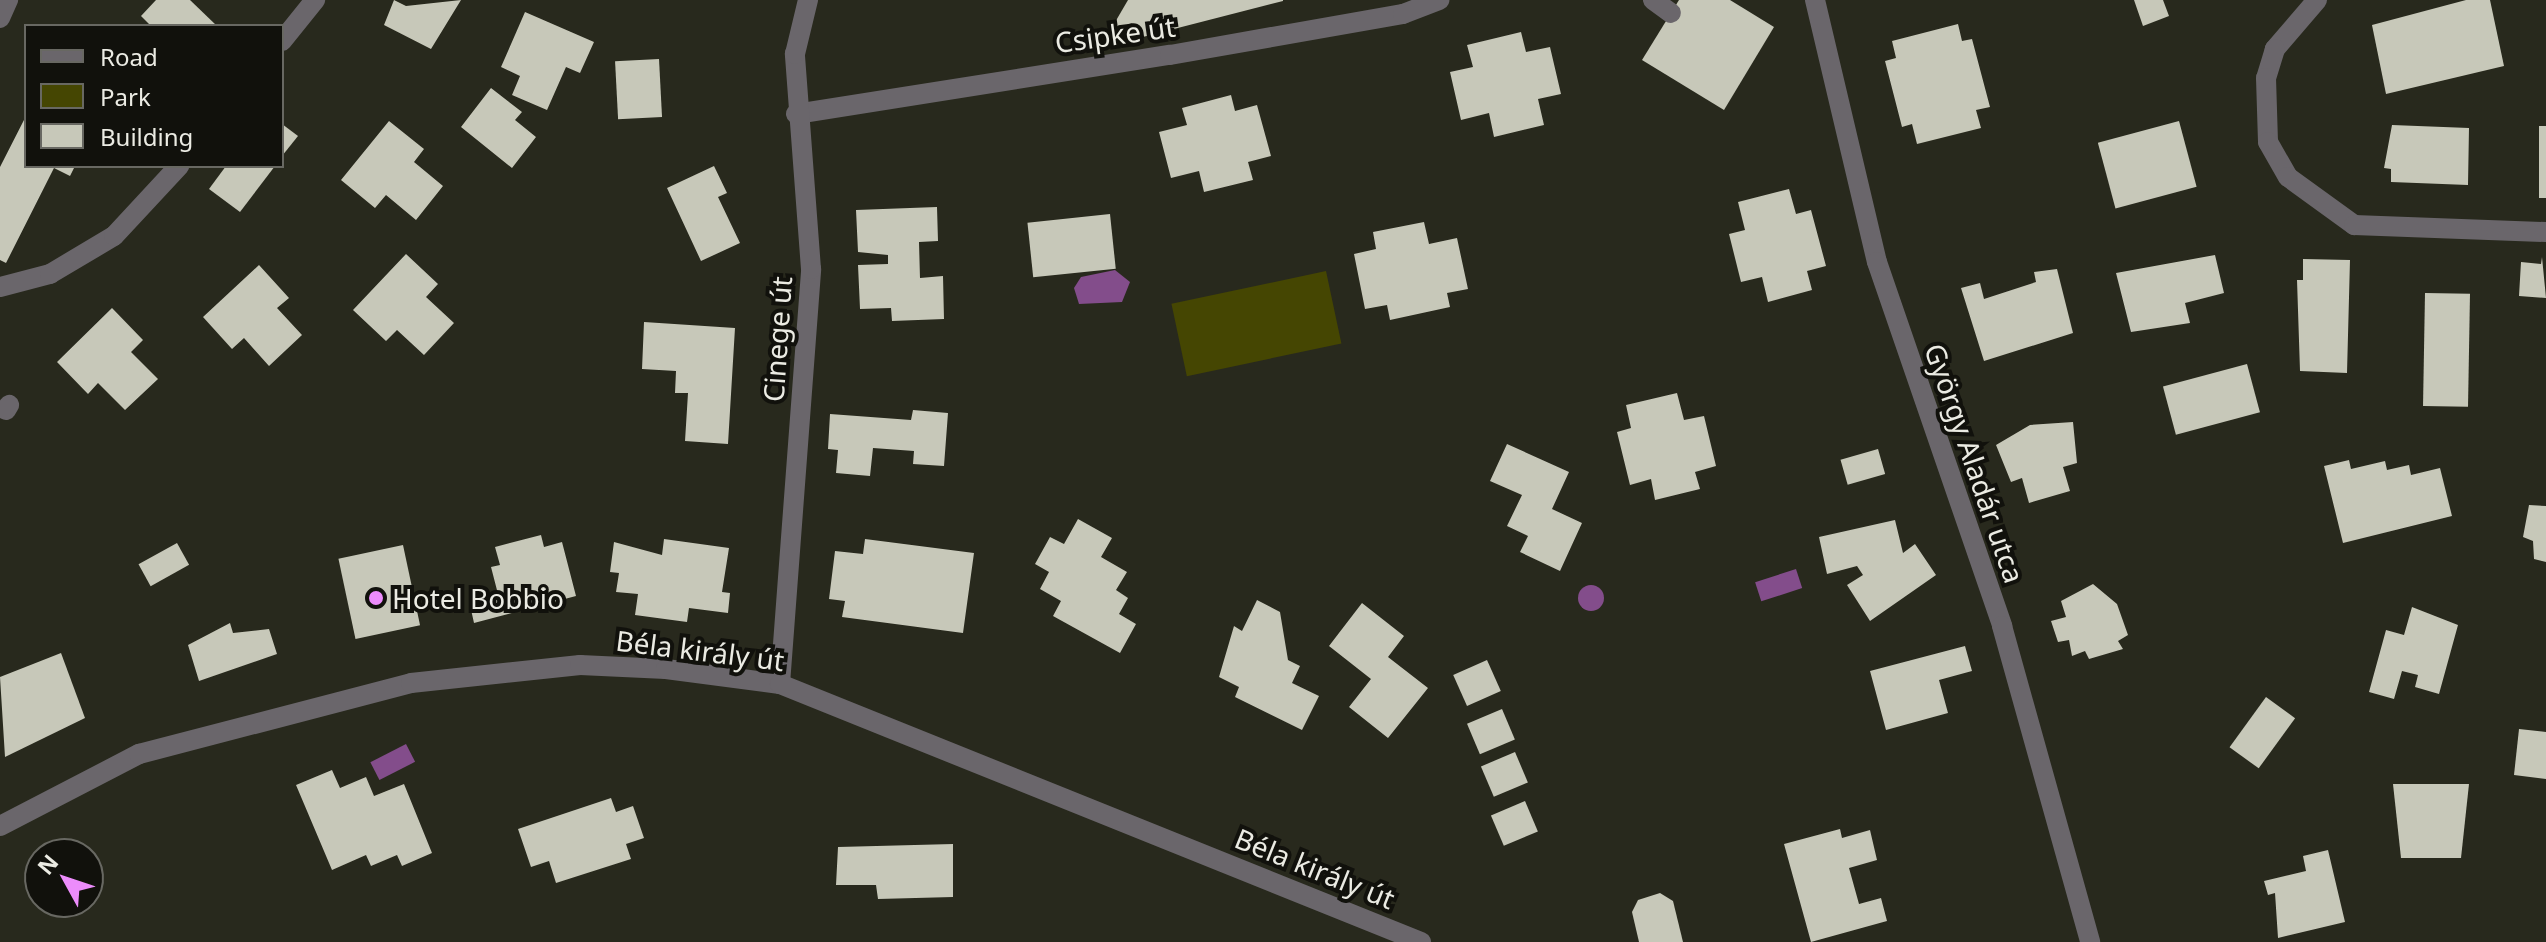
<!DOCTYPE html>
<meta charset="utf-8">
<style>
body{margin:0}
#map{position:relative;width:2546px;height:942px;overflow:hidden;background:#28291d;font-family:"Noto Sans",sans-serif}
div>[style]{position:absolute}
.green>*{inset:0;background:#454602;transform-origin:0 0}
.water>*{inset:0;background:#834d8b;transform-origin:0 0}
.round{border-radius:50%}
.building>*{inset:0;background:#c7c8b9;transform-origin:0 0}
.minor>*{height:20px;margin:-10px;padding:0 10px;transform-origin:10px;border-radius:10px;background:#6a666b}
.dots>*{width:22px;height:22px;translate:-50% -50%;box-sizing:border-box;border:4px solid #11110c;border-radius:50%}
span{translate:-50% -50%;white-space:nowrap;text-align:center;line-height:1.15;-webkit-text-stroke:8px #11110c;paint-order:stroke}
.street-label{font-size:28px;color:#ebebe3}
.poi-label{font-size:28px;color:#ebebe3}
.left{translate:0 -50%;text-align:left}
.legend{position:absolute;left:24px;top:24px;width:260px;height:144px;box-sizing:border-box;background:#11110c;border:2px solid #686862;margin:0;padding:10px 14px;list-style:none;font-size:24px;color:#ebebe3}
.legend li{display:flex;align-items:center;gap:16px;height:40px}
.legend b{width:40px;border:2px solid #686862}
.north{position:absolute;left:24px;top:838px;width:80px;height:80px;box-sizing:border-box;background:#11110c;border:2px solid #686862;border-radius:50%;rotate:310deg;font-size:22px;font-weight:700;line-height:32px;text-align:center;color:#ebebe3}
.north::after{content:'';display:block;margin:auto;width:28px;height:36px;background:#ec8cfb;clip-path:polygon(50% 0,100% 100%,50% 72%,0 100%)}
</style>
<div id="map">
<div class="green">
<i style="left:1326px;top:271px;width:74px;height:158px;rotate:78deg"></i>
</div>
<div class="water">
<i style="clip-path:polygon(1115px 270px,1130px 282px,1122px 302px,1079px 304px,1074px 288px,1081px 277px)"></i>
<i style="left:1796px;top:569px;width:20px;height:43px;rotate:72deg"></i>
<i class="round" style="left:1578px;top:585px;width:26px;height:26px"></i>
<i style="left:406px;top:744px;width:20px;height:40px;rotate:63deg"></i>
</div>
<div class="building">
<i style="clip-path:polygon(156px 0,190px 0,217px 26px,151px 26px,141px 16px)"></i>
<i style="clip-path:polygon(394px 0,406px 6px,461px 0,431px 49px,384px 25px)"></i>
<i style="clip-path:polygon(1128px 0,1283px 0,1283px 1px,1100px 48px)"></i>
<i style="clip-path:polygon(1679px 0,1730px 0,1774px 27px,1724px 110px,1642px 60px)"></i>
<i style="clip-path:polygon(2134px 0,2163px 0,2169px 16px,2143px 26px)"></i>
<i style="clip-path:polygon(2466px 0,2490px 0,2504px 66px,2386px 94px,2372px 25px)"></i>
<i style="clip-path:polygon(525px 12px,594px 42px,580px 73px,566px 67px,547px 110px,512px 95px,520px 76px,501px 67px)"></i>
<i style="clip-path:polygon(1958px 24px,1962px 41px,1972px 39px,1990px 107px,1976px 110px,1981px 128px,1917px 144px,1912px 124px,1902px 127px,1885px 61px,1896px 58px,1892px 41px)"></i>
<i style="clip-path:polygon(1521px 32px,1526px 52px,1550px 47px,1561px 94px,1538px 99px,1544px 125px,1494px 137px,1489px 113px,1461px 120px,1450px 72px,1473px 67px,1467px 45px)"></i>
<i style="left:659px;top:59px;width:58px;height:44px;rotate:87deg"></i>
<i style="clip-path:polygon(491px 88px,522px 112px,515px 120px,536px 137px,512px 168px,461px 127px)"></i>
<i style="clip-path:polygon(1231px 95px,1235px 111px,1257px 105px,1271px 156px,1248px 162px,1253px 180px,1204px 192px,1199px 171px,1171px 178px,1159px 132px,1187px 125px,1182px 108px)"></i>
<i style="clip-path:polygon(26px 116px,26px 166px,75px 166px,70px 176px,54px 168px,6px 263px,0 260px,0 167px)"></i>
<i style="clip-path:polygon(389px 121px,424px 149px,414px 162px,443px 186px,416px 220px,386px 195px,375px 208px,341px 180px)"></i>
<i style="left:2179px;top:121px;width:68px;height:84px;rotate:75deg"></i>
<i style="clip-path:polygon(282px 124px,298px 136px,282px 156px)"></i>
<i style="clip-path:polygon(2392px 125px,2469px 128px,2468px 185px,2391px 182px,2391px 169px,2384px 168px)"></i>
<i style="left:2539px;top:126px;width:7px;height:72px"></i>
<i style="clip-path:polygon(226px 166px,275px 166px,240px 212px,209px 189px)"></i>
<i style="clip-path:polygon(714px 166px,727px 193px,718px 197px,740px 243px,701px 261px,667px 188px)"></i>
<i style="clip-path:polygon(1789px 189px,1796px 214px,1811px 210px,1826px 266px,1807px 271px,1812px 290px,1768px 302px,1762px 277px,1741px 282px,1729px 234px,1745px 230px,1738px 202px)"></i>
<i style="clip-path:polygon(937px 207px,938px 241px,919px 242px,920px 278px,943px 276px,944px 319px,892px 321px,891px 308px,860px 309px,858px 265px,888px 264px,888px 255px,858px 252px,856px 210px)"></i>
<i style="left:1110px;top:214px;width:55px;height:83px;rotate:84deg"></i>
<i style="clip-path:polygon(1424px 222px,1429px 244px,1457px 238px,1468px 289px,1447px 293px,1450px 307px,1390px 320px,1387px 305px,1365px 309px,1354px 254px,1376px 249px,1373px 232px)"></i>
<i style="clip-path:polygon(406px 254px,438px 284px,426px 297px,454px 323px,424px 355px,397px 330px,386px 341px,353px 310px)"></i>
<i style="clip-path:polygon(2215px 255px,2224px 293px,2185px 303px,2190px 323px,2131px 332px,2116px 273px)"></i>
<i style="clip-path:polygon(2542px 257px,2546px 298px,2519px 296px,2521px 262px,2541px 264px)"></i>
<i style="clip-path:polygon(2303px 259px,2350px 260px,2347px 373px,2300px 371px,2297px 280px,2303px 280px)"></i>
<i style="clip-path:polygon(259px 265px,289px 298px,277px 308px,302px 335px,269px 366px,244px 338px,232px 349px,203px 317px)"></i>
<i style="clip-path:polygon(2057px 269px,2073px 333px,1984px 361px,1961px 288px,1980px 283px,1984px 299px,2036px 282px,2034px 272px)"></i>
<i style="left:2425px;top:293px;width:45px;height:113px;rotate:1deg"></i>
<i style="clip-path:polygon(112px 308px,143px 340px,131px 352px,158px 379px,125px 410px,98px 383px,88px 394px,57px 362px)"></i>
<i style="clip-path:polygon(644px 322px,735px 328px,728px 444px,685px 441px,688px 393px,675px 393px,676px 371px,642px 369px)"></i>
<i style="left:2247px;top:364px;width:50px;height:87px;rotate:75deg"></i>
<i style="clip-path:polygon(1677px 393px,1684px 420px,1704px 416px,1716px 466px,1695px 472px,1700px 489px,1655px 500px,1651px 479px,1630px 485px,1617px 432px,1631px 428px,1626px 405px)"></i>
<i style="clip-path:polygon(913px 410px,948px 413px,944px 466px,913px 464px,914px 451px,873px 448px,870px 476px,836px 473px,838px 450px,828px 449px,830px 414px,911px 420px)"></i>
<i style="clip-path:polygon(2073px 422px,2077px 463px,2063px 467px,2070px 491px,2029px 503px,2022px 478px,2011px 482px,1996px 445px,2030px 425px)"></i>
<i style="clip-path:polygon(1507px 444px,1569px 472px,1552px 509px,1582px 523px,1560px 571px,1520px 552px,1528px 536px,1507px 526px,1522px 495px,1490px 481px)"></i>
<i style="left:1878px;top:449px;width:26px;height:39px;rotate:74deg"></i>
<i style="clip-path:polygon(2349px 460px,2351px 469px,2385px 461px,2387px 470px,2409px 465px,2411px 475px,2440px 468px,2452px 516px,2343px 543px,2324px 466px)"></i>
<i style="clip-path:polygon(2529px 505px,2546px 506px,2546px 562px,2534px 559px,2533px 541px,2523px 537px)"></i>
<i style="clip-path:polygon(1078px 519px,1112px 538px,1101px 557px,1127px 572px,1116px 590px,1128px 598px,1119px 614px,1136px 624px,1120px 653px,1053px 616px,1061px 601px,1040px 589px,1049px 572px,1035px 564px,1050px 537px,1064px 544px)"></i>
<i style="clip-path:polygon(1895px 520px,1903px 553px,1915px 544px,1936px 575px,1870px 621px,1847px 585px,1863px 575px,1857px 566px,1827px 574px,1819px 537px)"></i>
<i style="clip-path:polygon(541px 535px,544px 547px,562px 542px,576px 596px,474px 623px,470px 605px,499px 598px,491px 567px,500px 565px,495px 547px)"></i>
<i style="clip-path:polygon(664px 539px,729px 548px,722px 592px,730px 593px,728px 613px,689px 608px,687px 622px,635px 615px,638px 594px,616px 592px,619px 573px,610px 572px,614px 542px,662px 555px)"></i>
<i style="clip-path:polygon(865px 539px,974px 553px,963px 633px,842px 617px,845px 601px,829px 599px,835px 551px,863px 554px)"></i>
<i style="left:177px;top:543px;width:25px;height:44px;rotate:61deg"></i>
<i style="left:403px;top:545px;width:82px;height:66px;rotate:78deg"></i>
<i style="clip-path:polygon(2093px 584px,2117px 604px,2128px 635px,2118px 641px,2123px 649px,2089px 659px,2085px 651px,2072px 656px,2069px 640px,2058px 642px,2051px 621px,2066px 617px,2061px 601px)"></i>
<i style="clip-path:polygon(1257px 600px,1280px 612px,1288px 660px,1300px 666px,1292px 683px,1319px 696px,1302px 730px,1235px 697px,1239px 687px,1219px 677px,1234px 626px,1242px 631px)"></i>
<i style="clip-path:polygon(1362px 603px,1404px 636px,1388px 657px,1428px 688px,1388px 738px,1349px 707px,1371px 679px,1329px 646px)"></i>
<i style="clip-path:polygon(2412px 607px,2458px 625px,2439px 694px,2415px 687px,2418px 675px,2402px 671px,2394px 699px,2369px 692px,2386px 630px,2404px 635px)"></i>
<i style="clip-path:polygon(230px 623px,233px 633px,269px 629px,277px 654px,199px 681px,188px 645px)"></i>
<i style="clip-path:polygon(1965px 646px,1972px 671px,1939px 680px,1948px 713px,1886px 730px,1870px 671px)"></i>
<i style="clip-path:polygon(61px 653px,85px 718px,5px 757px,0 677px)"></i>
<i style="left:1487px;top:660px;width:34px;height:37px;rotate:66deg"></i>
<i style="left:2266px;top:697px;width:36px;height:62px;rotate:36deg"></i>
<i style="left:1502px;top:709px;width:33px;height:38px;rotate:67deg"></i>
<i style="clip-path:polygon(2519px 729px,2546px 732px,2546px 779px,2514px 775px)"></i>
<i style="left:1515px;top:752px;width:33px;height:37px;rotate:67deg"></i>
<i style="clip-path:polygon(332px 770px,340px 788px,366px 777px,374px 796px,404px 784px,432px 853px,402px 866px,397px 855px,371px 866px,366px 855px,332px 870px,296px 785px)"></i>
<i style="clip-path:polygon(2393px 784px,2469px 784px,2461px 858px,2401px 858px)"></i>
<i style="clip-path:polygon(611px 798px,616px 812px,633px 806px,644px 838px,626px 844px,631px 859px,556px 883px,549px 861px,531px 867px,518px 829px)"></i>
<i style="left:1525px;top:801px;width:33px;height:37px;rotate:67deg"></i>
<i style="clip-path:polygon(1840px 829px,1842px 838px,1870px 830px,1877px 860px,1849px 868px,1859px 904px,1881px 898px,1887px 921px,1811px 942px,1784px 844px)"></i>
<i style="clip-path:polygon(953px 844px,953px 897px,878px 899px,876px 885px,836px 885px,838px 847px)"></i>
<i style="clip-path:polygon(2328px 850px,2345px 922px,2278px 938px,2275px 893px,2268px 895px,2264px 881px,2306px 871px,2303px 856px)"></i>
<i style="clip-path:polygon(1660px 893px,1673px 901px,1683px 942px,1639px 942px,1632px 912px,1638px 900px)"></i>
</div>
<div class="minor">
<i style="left:1653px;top:0;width:22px;rotate:36deg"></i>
<i style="left:1815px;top:0;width:269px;rotate:76.7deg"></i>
<i style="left:1877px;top:262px;width:385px;rotate:71deg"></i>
<i style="left:2002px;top:626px;width:328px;rotate:74.4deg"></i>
<i style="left:2317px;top:0;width:65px;rotate:130.6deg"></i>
<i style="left:2275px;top:49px;width:30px;rotate:107deg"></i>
<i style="left:2266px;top:78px;width:64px;rotate:88.2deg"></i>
<i style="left:2268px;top:142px;width:40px;rotate:60.3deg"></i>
<i style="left:2288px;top:177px;width:82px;rotate:36deg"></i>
<i style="left:2354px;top:225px;width:192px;rotate:2.1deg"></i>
<i style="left:0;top:18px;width:20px;rotate:-66deg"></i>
<i style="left:282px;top:41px;width:53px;rotate:-51.2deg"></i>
<i style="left:796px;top:114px;width:379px;rotate:-9deg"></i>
<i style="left:1170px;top:55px;width:237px;rotate:-10deg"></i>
<i style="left:1403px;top:14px;width:39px;rotate:-21deg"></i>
<i style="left:0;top:287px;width:52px;rotate:-14.6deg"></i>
<i style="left:50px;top:274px;width:74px;rotate:-30.7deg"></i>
<i style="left:114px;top:236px;width:96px;rotate:-47.1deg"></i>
<i style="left:6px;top:410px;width:6px;rotate:-59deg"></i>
<i style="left:780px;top:684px;width:416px;rotate:-85.7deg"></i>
<i style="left:811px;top:269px;width:216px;rotate:-94.3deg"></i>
<i style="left:795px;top:54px;width:56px;rotate:-76.5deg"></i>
<i style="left:0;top:826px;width:157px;rotate:-27.4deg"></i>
<i style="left:139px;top:754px;width:281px;rotate:-14.6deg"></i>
<i style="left:411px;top:683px;width:170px;rotate:-6.1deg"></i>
<i style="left:580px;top:665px;width:86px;rotate:2.7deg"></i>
<i style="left:666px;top:669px;width:115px;rotate:7.5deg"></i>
<i style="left:780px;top:684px;width:691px;rotate:21.92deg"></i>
</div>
<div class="dots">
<i style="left:376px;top:598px;background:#ec8cfb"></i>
</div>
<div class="street-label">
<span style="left:1115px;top:34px;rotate:-8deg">Csipke út</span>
<span style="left:777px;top:339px;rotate:-86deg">Cinege út</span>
<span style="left:1975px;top:463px;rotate:71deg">György Aladár utca</span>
<span style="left:700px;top:650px;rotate:7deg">Béla király út</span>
<span style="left:1315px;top:868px;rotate:22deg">Béla király út</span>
</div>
<div class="poi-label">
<span class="left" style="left:392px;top:598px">Hotel Bobbio</span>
</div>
<ul class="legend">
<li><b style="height:10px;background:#6a666b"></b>Road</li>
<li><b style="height:22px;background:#454602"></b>Park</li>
<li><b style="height:22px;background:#c7c8b9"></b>Building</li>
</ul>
<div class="north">N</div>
</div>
